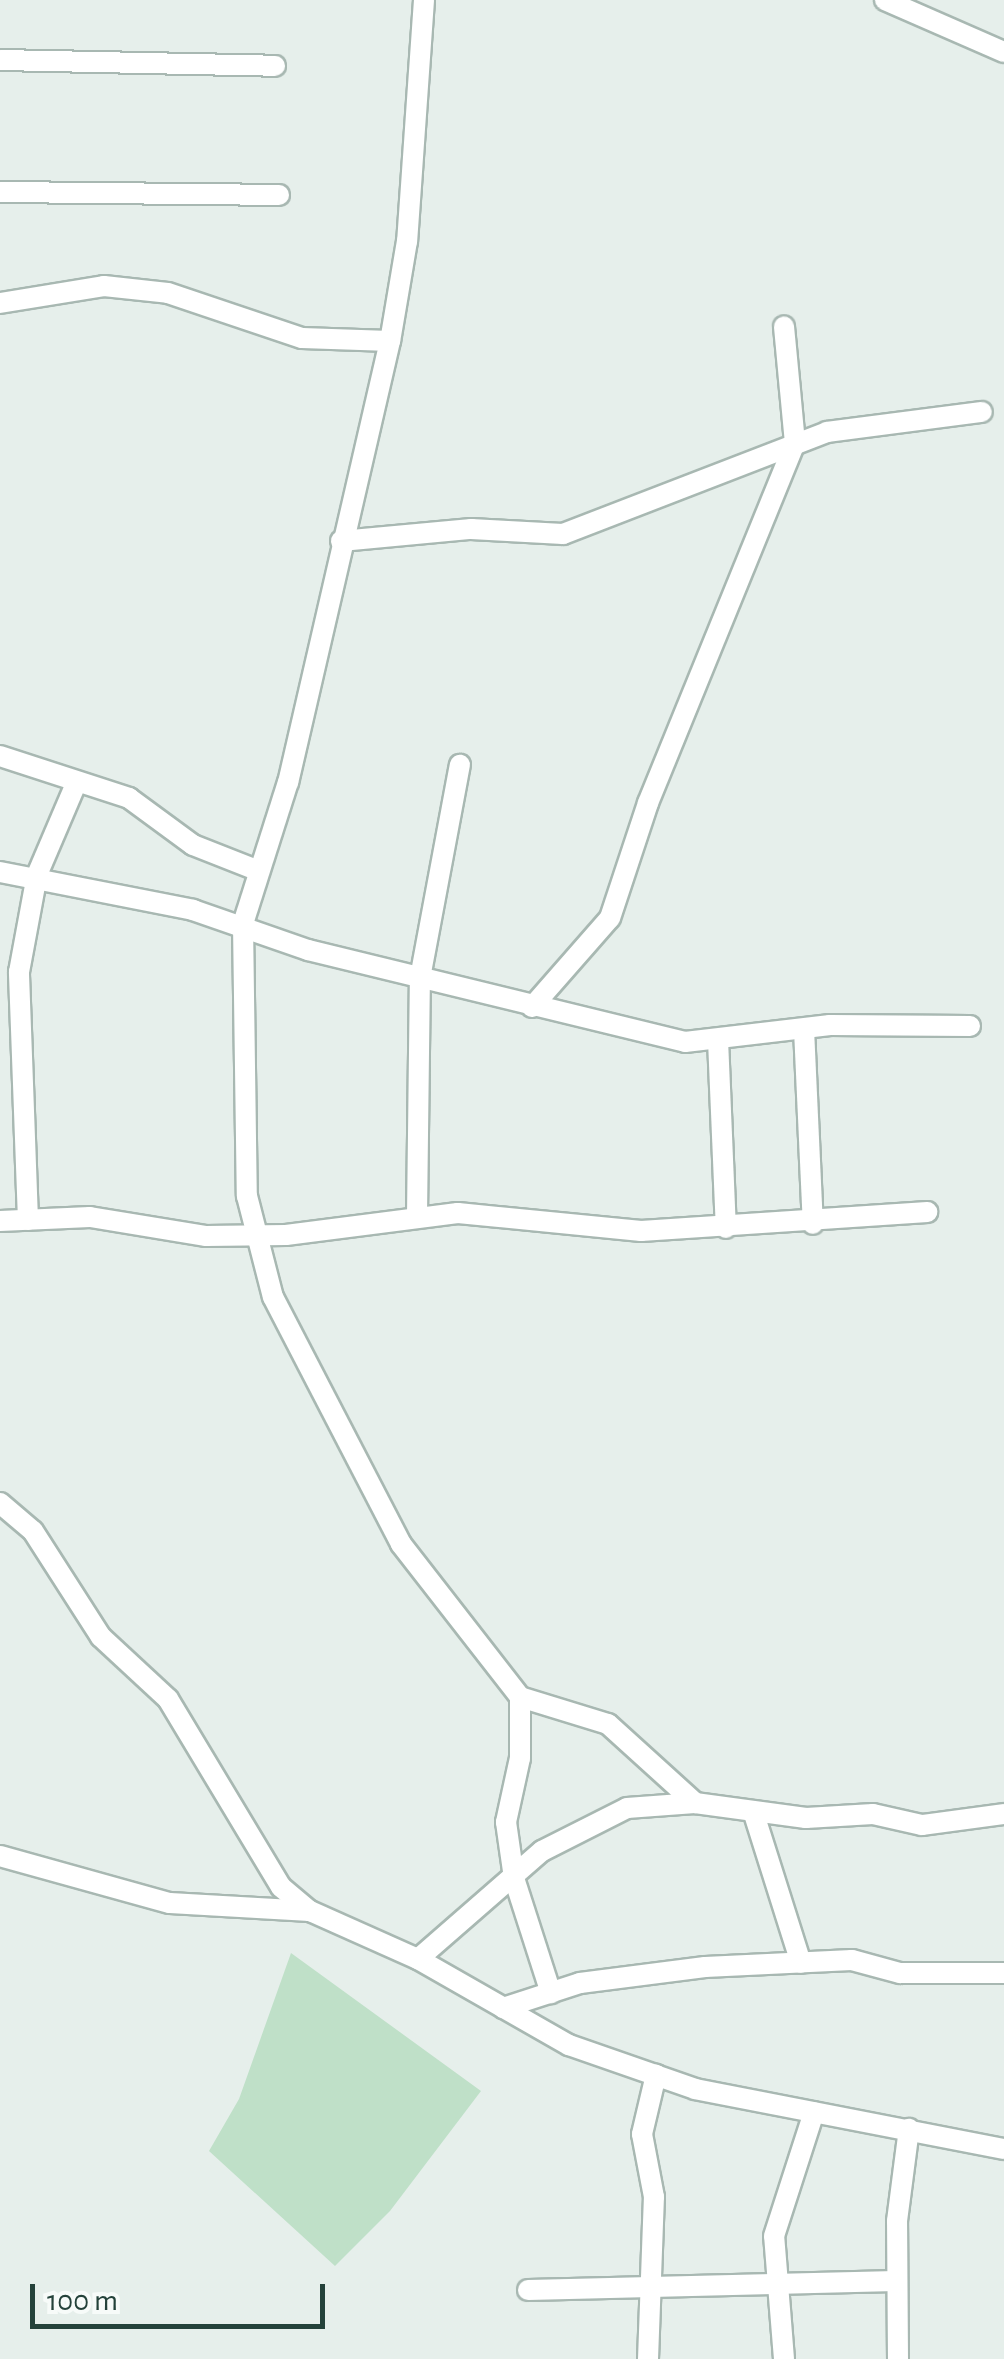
<!DOCTYPE html>
<style>
body{margin:0}
#map{position:relative;width:1004px;height:2359px;overflow:hidden;background:#e6efeb;font-family:"Alegreya Sans",sans-serif}
div>[style]{position:absolute}
.green>*{inset:0;background:#bfe0c8}
.roads{filter:drop-shadow(2px 0 #a8b8b2) drop-shadow(-2px 0 #a8b8b2) drop-shadow(0 2px #a8b8b2) drop-shadow(0 -2px #a8b8b2)}
.minor>*{height:20px;margin:-10px;padding:0 10px;transform-origin:10px;border-radius:10px;background:#fff}
span{translate:-50% -50%;white-space:nowrap;text-align:center;line-height:1.15;-webkit-text-stroke:8px #f7fbf9;paint-order:stroke}
.scale{position:absolute;left:30px;top:2284px;width:295px;height:45px;box-sizing:border-box;border:5px solid #24423a;border-top:0;padding-left:12px;font-size:30px;line-height:35px;white-space:nowrap;color:#24423a;-webkit-text-stroke:8px #f7fbf9;paint-order:stroke}
</style>
<div id="map">
<div class="green">
<i style="clip-path:polygon(291px 1953px,481px 2091px,390px 2211px,335px 2266px,209px 2151px,239px 2099px)"></i>
</div>
<div class="roads">
<div class="minor">
<i style="left:424px;top:0;width:242px;rotate:94deg"></i>
<i style="left:407px;top:241px;width:101px;rotate:99.6deg"></i>
<i style="left:390px;top:341px;width:453px;rotate:103deg"></i>
<i style="left:288px;top:782px;width:149px;rotate:107.6deg"></i>
<i style="left:243px;top:924px;width:272px;rotate:89.2deg"></i>
<i style="left:247px;top:1196px;width:104px;rotate:75.6deg"></i>
<i style="left:273px;top:1297px;width:278px;rotate:62.6deg"></i>
<i style="left:401px;top:1544px;width:194px;rotate:52.1deg"></i>
<i style="left:520px;top:1697px;width:61px;rotate:90deg"></i>
<i style="left:520px;top:1758px;width:66px;rotate:102.3deg"></i>
<i style="left:506px;top:1822px;width:57px;rotate:81.9deg"></i>
<i style="left:514px;top:1878px;width:121px;rotate:72.2deg"></i>
<i style="left:885px;top:0;width:130px;rotate:23.6deg"></i>
<i style="left:0;top:60px;width:275px;rotate:1.2deg"></i>
<i style="left:0;top:192px;width:279px;rotate:0.6deg"></i>
<i style="left:0;top:303px;width:105px;rotate:-9.3deg"></i>
<i style="left:104px;top:286px;width:64px;rotate:6.2deg"></i>
<i style="left:168px;top:293px;width:141px;rotate:18.6deg"></i>
<i style="left:302px;top:338px;width:88px;rotate:2deg"></i>
<i style="left:341px;top:541px;width:131px;rotate:-5.3deg"></i>
<i style="left:471px;top:529px;width:92px;rotate:3.1deg"></i>
<i style="left:563px;top:534px;width:283px;rotate:-21.1deg"></i>
<i style="left:827px;top:432px;width:156px;rotate:-7.4deg"></i>
<i style="left:0;top:756px;width:136px;rotate:18deg"></i>
<i style="left:129px;top:798px;width:79px;rotate:36.3deg"></i>
<i style="left:193px;top:845px;width:71px;rotate:21.5deg"></i>
<i style="left:0;top:872px;width:197px;rotate:11.1deg"></i>
<i style="left:193px;top:910px;width:122px;rotate:19.2deg"></i>
<i style="left:308px;top:950px;width:388px;rotate:13.7deg"></i>
<i style="left:685px;top:1042px;width:146px;rotate:-6.7deg"></i>
<i style="left:830px;top:1025px;width:140px;rotate:0.4deg"></i>
<i style="left:532px;top:1007px;width:118px;rotate:-48.8deg"></i>
<i style="left:610px;top:918px;width:121px;rotate:-71.7deg"></i>
<i style="left:648px;top:803px;width:389px;rotate:-67.8deg"></i>
<i style="left:795px;top:443px;width:117px;rotate:-95.4deg"></i>
<i style="left:804px;top:1029px;width:195px;rotate:87.4deg"></i>
<i style="left:718px;top:1040px;width:188px;rotate:87.6deg"></i>
<i style="left:417px;top:1216px;width:238px;rotate:-89.3deg"></i>
<i style="left:420px;top:978px;width:217px;rotate:-79.4deg"></i>
<i style="left:28px;top:1220px;width:248px;rotate:-92.1deg"></i>
<i style="left:19px;top:972px;width:99px;rotate:-79.5deg"></i>
<i style="left:37px;top:875px;width:97px;rotate:-66.9deg"></i>
<i style="left:0;top:1221px;width:90px;rotate:-2.5deg"></i>
<i style="left:90px;top:1217px;width:118px;rotate:9.3deg"></i>
<i style="left:206px;top:1236px;width:80px;rotate:-0.7deg"></i>
<i style="left:286px;top:1235px;width:173px;rotate:-7.3deg"></i>
<i style="left:458px;top:1213px;width:184px;rotate:5.6deg"></i>
<i style="left:641px;top:1231px;width:287px;rotate:-3.8deg"></i>
<i style="left:0;top:1503px;width:43px;rotate:40.3deg"></i>
<i style="left:33px;top:1531px;width:126px;rotate:57.3deg"></i>
<i style="left:101px;top:1637px;width:91px;rotate:42.8deg"></i>
<i style="left:168px;top:1699px;width:219px;rotate:59deg"></i>
<i style="left:281px;top:1887px;width:38px;rotate:40deg"></i>
<i style="left:310px;top:1911px;width:118px;rotate:24deg"></i>
<i style="left:418px;top:1959px;width:174px;rotate:29.7deg"></i>
<i style="left:569px;top:2045px;width:133px;rotate:19.2deg"></i>
<i style="left:695px;top:2089px;width:315px;rotate:11deg"></i>
<i style="left:520px;top:1697px;width:92px;rotate:17.1deg"></i>
<i style="left:608px;top:1724px;width:118px;rotate:42.2deg"></i>
<i style="left:754px;top:1814px;width:156px;rotate:72.5deg"></i>
<i style="left:0;top:1856px;width:176px;rotate:15.5deg"></i>
<i style="left:170px;top:1903px;width:140px;rotate:3.3deg"></i>
<i style="left:418px;top:1959px;width:164px;rotate:-41.1deg"></i>
<i style="left:542px;top:1851px;width:95px;rotate:-26.8deg"></i>
<i style="left:627px;top:1808px;width:68px;rotate:-4.2deg"></i>
<i style="left:695px;top:1803px;width:112px;rotate:7.7deg"></i>
<i style="left:806px;top:1818px;width:67px;rotate:-3.4deg"></i>
<i style="left:873px;top:1814px;width:50px;rotate:12.7deg"></i>
<i style="left:922px;top:1825px;width:83px;rotate:-7.6deg"></i>
<i style="left:503px;top:2008px;width:81px;rotate:-18deg"></i>
<i style="left:580px;top:1983px;width:126px;rotate:-7.3deg"></i>
<i style="left:705px;top:1967px;width:147px;rotate:-2.7deg"></i>
<i style="left:852px;top:1960px;width:50px;rotate:15.2deg"></i>
<i style="left:900px;top:1973px;width:104px"></i>
<i style="left:528px;top:2290px;width:368px;rotate:-1.4deg"></i>
<i style="left:648px;top:2359px;width:162px;rotate:-87.9deg"></i>
<i style="left:654px;top:2197px;width:64px;rotate:-100.8deg"></i>
<i style="left:642px;top:2134px;width:61px;rotate:-76.7deg"></i>
<i style="left:784px;top:2359px;width:123px;rotate:-94.6deg"></i>
<i style="left:774px;top:2236px;width:130px;rotate:-72.1deg"></i>
<i style="left:898px;top:2359px;width:138px;rotate:-90.4deg"></i>
<i style="left:897px;top:2221px;width:93px;rotate:-82.6deg"></i>
</div>
</div>
<div class="scale">100 m</div>
</div>
